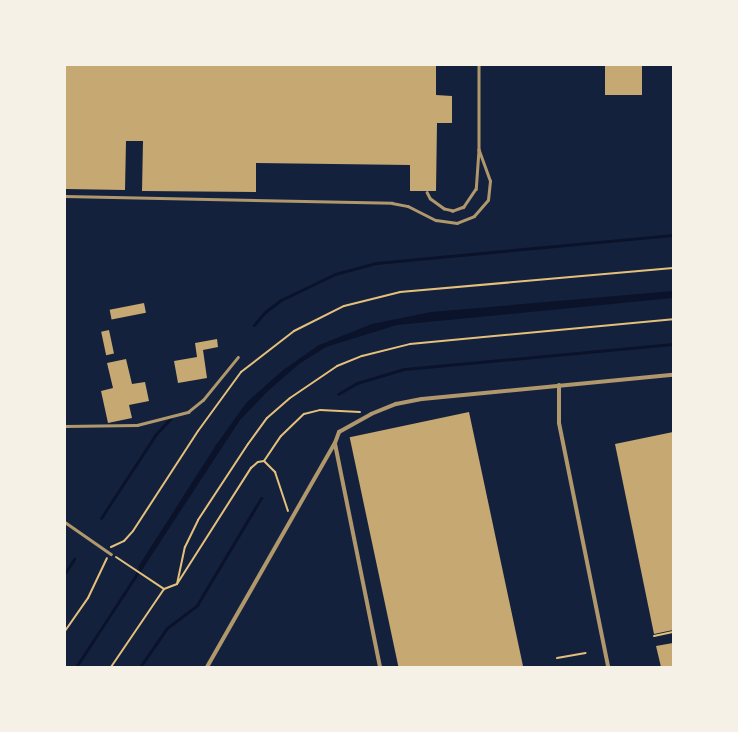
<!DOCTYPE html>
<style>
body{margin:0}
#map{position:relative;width:738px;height:732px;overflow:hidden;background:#14213d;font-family:"Fira Sans Condensed",sans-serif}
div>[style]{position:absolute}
.water>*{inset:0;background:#0b132b}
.stream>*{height:3px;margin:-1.5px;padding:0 1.5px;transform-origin:1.5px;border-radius:1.5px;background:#0b132b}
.building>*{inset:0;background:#c6a872;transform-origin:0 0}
.path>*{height:2px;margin:-1px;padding:0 1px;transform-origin:1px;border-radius:1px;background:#e5c07b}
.service>*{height:2.5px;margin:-1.25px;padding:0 1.25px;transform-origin:1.25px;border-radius:1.25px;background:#b1986c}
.minor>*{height:4px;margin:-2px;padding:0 2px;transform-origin:2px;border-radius:2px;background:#b1986c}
span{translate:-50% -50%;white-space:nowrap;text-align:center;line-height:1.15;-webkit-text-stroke:3px #f6f1e7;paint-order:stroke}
.frame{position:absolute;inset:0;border:66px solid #f6f1e7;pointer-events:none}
</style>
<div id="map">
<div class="water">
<i style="clip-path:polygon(673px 291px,673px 298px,397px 325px,326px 347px,299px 364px,268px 391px,240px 420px,142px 570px,138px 567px,216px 445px,246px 403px,283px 370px,319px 345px,372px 324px,431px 312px)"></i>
</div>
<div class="stream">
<i style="left:254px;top:325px;width:17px;rotate:-50deg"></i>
<i style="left:265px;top:312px;width:20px;rotate:-37deg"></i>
<i style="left:281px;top:300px;width:60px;rotate:-25.7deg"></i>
<i style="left:335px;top:274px;width:42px;rotate:-15deg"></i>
<i style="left:376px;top:263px;width:298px;rotate:-5.4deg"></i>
<i style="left:338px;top:394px;width:22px;rotate:-30deg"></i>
<i style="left:357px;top:383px;width:49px;rotate:-16.6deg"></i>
<i style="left:404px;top:369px;width:270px;rotate:-5.3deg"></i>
<i style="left:101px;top:518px;width:100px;rotate:-56.8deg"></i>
<i style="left:156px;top:434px;width:21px;rotate:-47deg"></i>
<i style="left:65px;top:573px;width:17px;rotate:-57deg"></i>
<i style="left:76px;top:667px;width:121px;rotate:-56.8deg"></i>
<i style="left:140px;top:667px;width:47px;rotate:-55.3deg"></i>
<i style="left:167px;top:628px;width:38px;rotate:-37deg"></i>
<i style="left:197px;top:605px;width:125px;rotate:-59.1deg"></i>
</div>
<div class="building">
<i style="clip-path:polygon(65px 65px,436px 65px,436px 95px,452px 96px,452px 123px,437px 123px,436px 191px,410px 191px,410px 165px,256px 163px,256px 192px,142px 191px,143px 141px,126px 141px,125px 190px,66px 189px)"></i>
<i style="left:605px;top:65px;width:37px;height:30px"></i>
<i style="left:144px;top:303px;width:10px;height:35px;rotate:79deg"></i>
<i style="left:109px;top:330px;width:24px;height:8px;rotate:78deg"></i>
<i style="clip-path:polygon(217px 339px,218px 347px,203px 350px,207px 378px,178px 383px,174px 361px,197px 357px,195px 343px)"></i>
<i style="clip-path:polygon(126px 359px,132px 384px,145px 382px,149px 401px,129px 405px,132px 418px,108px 423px,101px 391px,113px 388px,107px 363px)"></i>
<i style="left:469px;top:412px;width:260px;height:122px;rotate:78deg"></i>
<i style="clip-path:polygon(673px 432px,673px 630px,654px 634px,615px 444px)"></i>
<i style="clip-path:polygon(673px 643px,673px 667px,661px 667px,656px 646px)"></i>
</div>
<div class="path">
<i style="left:264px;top:461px;width:30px;rotate:-56deg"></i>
<i style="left:281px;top:436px;width:32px;rotate:-44deg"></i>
<i style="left:304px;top:414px;width:16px;rotate:-14deg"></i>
<i style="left:320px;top:410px;width:40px;rotate:2.9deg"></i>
<i style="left:111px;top:547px;width:14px;rotate:-25deg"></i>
<i style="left:124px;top:541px;width:13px;rotate:-48deg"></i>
<i style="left:133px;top:531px;width:119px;rotate:-57deg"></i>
<i style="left:198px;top:431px;width:73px;rotate:-53.9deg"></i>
<i style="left:241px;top:372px;width:67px;rotate:-37.7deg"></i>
<i style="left:294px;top:331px;width:56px;rotate:-26.6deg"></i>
<i style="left:344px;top:306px;width:58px;rotate:-14deg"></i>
<i style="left:400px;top:292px;width:274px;rotate:-5deg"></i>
<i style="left:116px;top:557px;width:58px;rotate:33.7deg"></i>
<i style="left:164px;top:589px;width:14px;rotate:-21deg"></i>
<i style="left:177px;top:584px;width:138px;rotate:-57.5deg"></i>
<i style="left:251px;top:468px;width:9px;rotate:-41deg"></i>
<i style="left:258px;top:462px;width:6px;rotate:-9deg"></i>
<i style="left:264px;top:461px;width:16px;rotate:45deg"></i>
<i style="left:275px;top:472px;width:41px;rotate:71.6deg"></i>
<i style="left:177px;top:584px;width:38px;rotate:-78deg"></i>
<i style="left:185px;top:547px;width:30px;rotate:-64deg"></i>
<i style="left:198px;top:520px;width:91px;rotate:-56.7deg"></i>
<i style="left:248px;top:444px;width:32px;rotate:-54deg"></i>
<i style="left:267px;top:418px;width:30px;rotate:-41deg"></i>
<i style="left:290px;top:398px;width:57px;rotate:-34.2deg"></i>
<i style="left:337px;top:366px;width:27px;rotate:-22deg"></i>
<i style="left:362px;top:356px;width:49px;rotate:-14deg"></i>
<i style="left:410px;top:344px;width:264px;rotate:-5.4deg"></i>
<i style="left:65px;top:631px;width:40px;rotate:-55.1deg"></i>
<i style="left:88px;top:598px;width:44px;rotate:-64.6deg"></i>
<i style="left:654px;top:636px;width:19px;rotate:-12deg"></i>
<i style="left:557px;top:658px;width:29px;rotate:-10deg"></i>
<i style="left:111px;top:667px;width:94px;rotate:-55.8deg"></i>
</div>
<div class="service">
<i style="left:479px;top:65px;width:85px;rotate:90deg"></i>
<i style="left:65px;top:196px;width:327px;rotate:1.2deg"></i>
<i style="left:392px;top:203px;width:16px;rotate:11deg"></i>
<i style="left:408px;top:206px;width:31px;rotate:27deg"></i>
<i style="left:436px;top:220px;width:21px;rotate:8deg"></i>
<i style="left:457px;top:223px;width:18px;rotate:-22deg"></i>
<i style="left:474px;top:216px;width:21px;rotate:-49deg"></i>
<i style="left:488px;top:200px;width:19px;rotate:-84deg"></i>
<i style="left:490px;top:181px;width:33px;rotate:-110deg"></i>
<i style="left:479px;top:150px;width:39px;rotate:94deg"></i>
<i style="left:476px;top:189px;width:22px;rotate:124deg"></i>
<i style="left:464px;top:207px;width:12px;rotate:160deg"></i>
<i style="left:453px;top:211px;width:9px;rotate:-167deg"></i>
<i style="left:444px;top:209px;width:17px;rotate:-144deg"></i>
<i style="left:430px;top:199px;width:7px;rotate:-117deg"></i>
<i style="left:65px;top:426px;width:72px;rotate:-0.8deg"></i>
<i style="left:137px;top:425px;width:53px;rotate:-14.3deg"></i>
<i style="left:188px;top:412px;width:19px;rotate:-39deg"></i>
<i style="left:203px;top:400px;width:55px;rotate:-50.9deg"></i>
<i style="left:65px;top:522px;width:56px;rotate:34.8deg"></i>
</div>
<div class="minor">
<i style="left:559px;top:385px;width:38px;rotate:90deg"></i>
<i style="left:559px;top:423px;width:249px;rotate:78.6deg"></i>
<i style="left:207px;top:667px;width:258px;rotate:-60.3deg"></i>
<i style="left:380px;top:667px;width:228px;rotate:-101.4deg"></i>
<i style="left:335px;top:443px;width:12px;rotate:-70deg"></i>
<i style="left:339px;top:432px;width:37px;rotate:-29deg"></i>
<i style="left:371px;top:414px;width:27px;rotate:-22deg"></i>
<i style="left:396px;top:404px;width:26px;rotate:-11deg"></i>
<i style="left:422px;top:399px;width:252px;rotate:-5.5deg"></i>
</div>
<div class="frame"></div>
</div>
